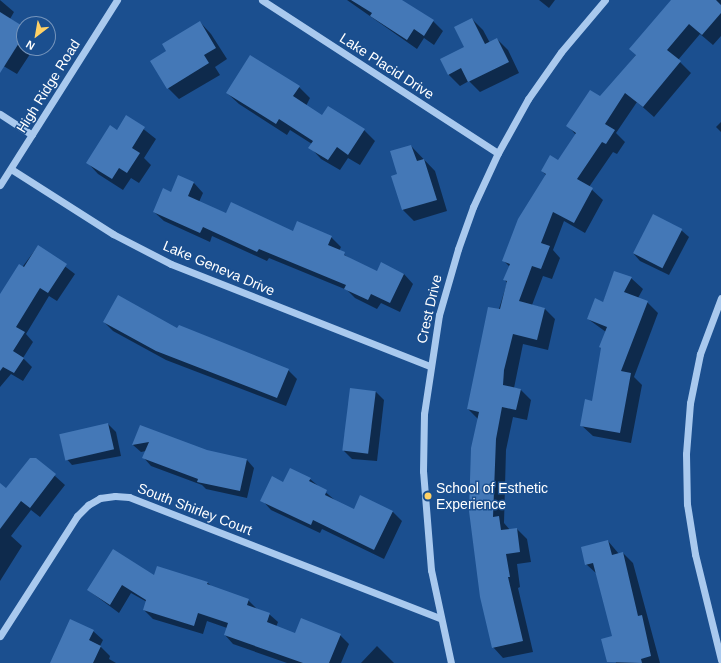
<!DOCTYPE html>
<style>
body{margin:0}
#map{position:relative;width:721px;height:663px;overflow:hidden;background:#1b4f8f;font-family:Helvetica,sans-serif}
div>[style]{position:absolute}
.shadow>*{inset:0;background:#0007}
.building>*{inset:0;background:#4478b7;transform-origin:0 0}
.minor>*{height:7px;margin:-3.5px;padding:0 3.5px;transform-origin:3.5px;border-radius:3.5px;background:#a9c9ee}
.dots>*{width:11px;height:11px;translate:-50% -50%;box-sizing:border-box;border:2px solid #1b4f8f;border-radius:50%}
span{translate:-50% -50%;white-space:nowrap;text-align:center;line-height:1.15;-webkit-text-stroke:3px #1b4f8f;paint-order:stroke}
.street-label{font-size:14px;color:#fff}
.poi-label{font-size:14px;color:#fff}
.left{translate:0 -50%;text-align:left}
.north{position:absolute;left:16px;top:16px;width:40px;height:40px;box-sizing:border-box;background:#1b4f8f;border:1px solid #7695bc;border-radius:50%;rotate:211deg;font-size:11px;font-weight:700;line-height:16px;text-align:center;color:#fff}
.north::after{content:'';display:block;margin:auto;width:14px;height:18px;background:#ffd166;clip-path:polygon(50% 0,100% 100%,50% 72%,0 100%)}
</style>
<div id="map">
<div class="shadow">
<i style="clip-path:polygon(0 0,14px 12px,10px 19px,24px 28px,24px 48px,34px 48px,17px 74px,0 64px)"></i>
<i style="clip-path:polygon(347px 0,400px 0,433px 21px,443px 31px,434px 45px,424px 38px,417px 49px)"></i>
<i style="clip-path:polygon(539px 0,555px 0,549px 8px)"></i>
<i style="clip-path:polygon(672px 0,721px 0,721px 36px,713px 45px,700px 34px,678px 60px,691px 73px,654px 117px,637px 102px,616px 133px,625px 142px,617px 154px,613px 152px,589px 187px,603px 200px,585px 233px,564px 221px,553px 250px,560px 258px,552px 279px,543px 276px,532px 305px,544px 308px,555px 319px,548px 350px,523px 344px,514px 388px,520px 389px,531px 400px,527px 420px,513px 417px,506px 450px,504px 523px,510px 530px,517px 529px,527px 539px,531px 562px,517px 564px,520px 587px,518px 588px,533px 652px,503px 658px,493px 647px,478px 419px,468px 409px,507px 283px,505px 280px,510px 267px,503px 260px,546px 175px,542px 171px,559px 161px,576px 135px,568px 126px,601px 98px,636px 55px)"></i>
<i style="clip-path:polygon(472px 19px,483px 30px,490px 43px,497px 39px,508px 50px,519px 73px,480px 92px,469px 81px,460px 86px,448px 74px,465px 48px)"></i>
<i style="clip-path:polygon(200px 22px,211px 34px,227px 59px,215px 67px,220px 75px,179px 99px,168px 88px,168px 52px)"></i>
<i style="clip-path:polygon(250px 56px,299px 87px,310px 98px,306px 106px,322px 116px,364px 130px,375px 141px,360px 165px,348px 158px,340px 170px,321px 159px,310px 147px,312px 144px,290px 130px,287px 135px,239px 104px,227px 93px)"></i>
<i style="clip-path:polygon(127px 116px,156px 139px,144px 158px,151px 165px,139px 183px,131px 178px,123px 190px,98px 174px,87px 162px,117px 131px)"></i>
<i style="clip-path:polygon(721px 122px,721px 132px,716px 127px)"></i>
<i style="clip-path:polygon(411px 146px,435px 171px,447px 211px,414px 221px,403px 210px,393px 177px,399px 175px)"></i>
<i style="clip-path:polygon(194px 183px,203px 193px,199px 202px,227px 214px,293px 232px,331px 237px,341px 247px,339px 251px,352px 260px,377px 272px,404px 274px,413px 284px,400px 312px,381px 303px,377px 309px,355px 298px,347px 290px,269px 258px,267px 261px,212px 236px,210px 242px,164px 221px,154px 212px,171px 193px)"></i>
<i style="clip-path:polygon(681px 230px,689px 237px,669px 275px,640px 261px,633px 253px)"></i>
<i style="clip-path:polygon(38px 246px,75px 274px,57px 301px,49px 296px,26px 334px,33px 342px,23px 358px,32px 367px,23px 381px,11px 374px,0 387px,0 297px)"></i>
<i style="clip-path:polygon(615px 272px,631px 278px,643px 289px,638px 298px,647px 302px,658px 313px,634px 377px,642px 385px,631px 443px,593px 436px,581px 425px,593px 402px,602px 349px,600px 347px,606px 332px,588px 319px,603px 303px)"></i>
<i style="clip-path:polygon(104px 322px,178px 329px,288px 370px,297px 379px,286px 406px,166px 360px,113px 331px)"></i>
<i style="clip-path:polygon(351px 389px,376px 392px,384px 400px,377px 461px,352px 459px,344px 451px)"></i>
<i style="clip-path:polygon(108px 424px,116px 432px,121px 456px,72px 465px,65px 457px)"></i>
<i style="clip-path:polygon(140px 426px,207px 451px,247px 460px,254px 468px,247px 498px,206px 489px,202px 485px,151px 466px,144px 458px,146px 451px,141px 452px,133px 445px)"></i>
<i style="clip-path:polygon(36px 459px,65px 485px,40px 517px,31px 510px,11px 536px,22px 546px,0 581px,0 486px,7px 489px)"></i>
<i style="clip-path:polygon(310px 479px,336px 501px,354px 510px,393px 512px,402px 521px,384px 559px,322px 529px,320px 533px,271px 510px,262px 500px,284px 483px)"></i>
<i style="clip-path:polygon(608px 541px,619px 554px,623px 553px,633px 563px,660px 663px,616px 663px,612px 647px,620px 644px,597px 574px,586px 564px)"></i>
<i style="clip-path:polygon(154px 577px,207px 582px,212px 587px,248px 600px,257px 609px,269px 614px,278px 622px,276px 627px,296px 634px,340px 635px,349px 644px,341px 663px,287px 663px,233px 644px,225px 635px,227px 628px,207px 621px,203px 634px,153px 619px,144px 610px,147px 602px,131px 593px,119px 613px,88px 590px)"></i>
<i style="clip-path:polygon(93px 631px,103px 640px,100px 646px,110px 656px,109px 659px,116px 663px,51px 663px)"></i>
<i style="clip-path:polygon(377px 646px,394px 663px,361px 663px)"></i>
</div>
<div class="building">
<i style="clip-path:polygon(351px 0,402px 0,434px 20px,424px 36px,414px 29px,407px 40px,370px 16px,372px 13px)"></i>
<i style="clip-path:polygon(671px 0,716px 0,721px 5px,721px 13px,702px 35px,689px 24px,667px 50px,681px 61px,643px 107px,625px 93px,605px 124px,615px 130px,606px 144px,602px 142px,577px 179px,593px 188px,574px 223px,553px 212px,541px 243px,550px 246px,541px 269px,532px 266px,519px 301px,545px 308px,537px 340px,513px 334px,504px 370px,503px 385px,521px 389px,516px 410px,502px 407px,496px 439px,493px 517px,499px 516px,501px 530px,517px 528px,520px 552px,506px 554px,510px 577px,508px 577px,523px 641px,492px 648px,480px 597px,469px 511px,471px 448px,479px 412px,467px 409px,488px 307px,500px 309px,507px 281px,503px 280px,510px 264px,502px 261px,518px 219px,546px 174px,541px 171px,550px 155px,558px 160px,576px 133px,566px 126px,590px 90px,600px 96px,636px 55px,629px 49px)"></i>
<i style="clip-path:polygon(0 12px,24px 27px,24px 35px,0 73px)"></i>
<i style="clip-path:polygon(472px 18px,485px 44px,497px 38px,509px 62px,468px 82px,461px 68px,448px 75px,440px 59px,464px 47px,454px 27px)"></i>
<i style="clip-path:polygon(200px 21px,216px 48px,204px 55px,209px 63px,167px 89px,150px 61px,166px 51px,162px 44px)"></i>
<i style="clip-path:polygon(250px 55px,300px 86px,293px 96px,322px 115px,328px 106px,365px 129px,348px 155px,337px 147px,328px 160px,308px 148px,313px 141px,279px 119px,276px 124px,226px 93px)"></i>
<i style="clip-path:polygon(126px 115px,145px 127px,132px 148px,140px 153px,127px 173px,119px 168px,112px 179px,86px 163px,110px 125px,117px 130px)"></i>
<i style="clip-path:polygon(411px 145px,417px 161px,424px 159px,437px 200px,402px 210px,391px 176px,397px 174px,390px 151px)"></i>
<i style="clip-path:polygon(178px 175px,194px 182px,188px 196px,226px 213px,231px 202px,293px 231px,297px 221px,332px 236px,328px 245px,345px 252px,344px 255px,377px 271px,381px 262px,404px 274px,390px 303px,371px 294px,368px 300px,344px 289px,346px 285px,259px 249px,257px 252px,203px 227px,200px 233px,153px 212px,163px 188px,171px 192px)"></i>
<i style="left:653px;top:214px;width:33px;height:44px;rotate:27deg"></i>
<i style="clip-path:polygon(38px 245px,67px 264px,48px 293px,40px 288px,16px 327px,25px 332px,13px 351px,24px 358px,14px 373px,3px 367px,0 371px,0 294px,19px 264px,24px 267px)"></i>
<i style="clip-path:polygon(614px 271px,632px 277px,624px 292px,648px 301px,621px 371px,631px 373px,620px 433px,580px 426px,585px 399px,592px 401px,601px 348px,599px 347px,607px 327px,587px 319px,595px 298px,603px 302px)"></i>
<i style="clip-path:polygon(118px 295px,177px 328px,179px 325px,289px 369px,277px 398px,156px 351px,103px 322px)"></i>
<i style="left:350px;top:388px;width:26px;height:63px;rotate:7deg"></i>
<i style="left:108px;top:423px;width:27px;height:50px;rotate:77deg"></i>
<i style="clip-path:polygon(140px 425px,207px 450px,247px 459px,240px 491px,197px 482px,198px 479px,142px 458px,149px 442px,132px 445px)"></i>
<i style="clip-path:polygon(30px 458px,36px 458px,56px 474px,30px 508px,21px 501px,0 529px,0 483px,6px 488px)"></i>
<i style="clip-path:polygon(290px 468px,311px 478px,309px 481px,327px 490px,325px 495px,354px 509px,360px 495px,393px 511px,374px 550px,313px 520px,311px 525px,260px 501px,272px 476px,283px 482px)"></i>
<i style="clip-path:polygon(608px 540px,612px 555px,623px 552px,638px 616px,642px 615px,651px 656px,641px 659px,642px 663px,607px 662px,601px 639px,612px 636px,593px 563px,585px 565px,581px 547px)"></i>
<i style="clip-path:polygon(113px 549px,154px 575px,157px 566px,208px 582px,207px 584px,249px 599px,247px 605px,270px 613px,267px 622px,295px 633px,301px 618px,341px 634px,329px 663px,303px 663px,224px 635px,228px 623px,198px 613px,194px 626px,143px 610px,146px 600px,122px 585px,110px 605px,87px 590px)"></i>
<i style="clip-path:polygon(70px 619px,94px 630px,89px 640px,101px 646px,93px 663px,50px 663px)"></i>
</div>
<div class="minor">
<i style="left:262px;top:0;width:281px;rotate:33deg"></i>
<i style="left:0;top:114px;width:38px;rotate:33deg"></i>
<i style="left:11px;top:169px;width:121px;rotate:32.5deg"></i>
<i style="left:113px;top:234px;width:65px;rotate:27.3deg"></i>
<i style="left:171px;top:264px;width:278px;rotate:21.5deg"></i>
<i style="left:0;top:185px;width:219px;rotate:-57.7deg"></i>
<i style="left:721px;top:298px;width:60px;rotate:110.6deg"></i>
<i style="left:700px;top:354px;width:50px;rotate:101.5deg"></i>
<i style="left:690px;top:403px;width:51px;rotate:94.5deg"></i>
<i style="left:686px;top:454px;width:50px;rotate:88.9deg"></i>
<i style="left:687px;top:504px;width:51px;rotate:80.9deg"></i>
<i style="left:695px;top:554px;width:109px;rotate:76.2deg"></i>
<i style="left:0;top:636px;width:143px;rotate:-57.3deg"></i>
<i style="left:77px;top:516px;width:16px;rotate:-45deg"></i>
<i style="left:88px;top:505px;width:14px;rotate:-30deg"></i>
<i style="left:100px;top:498px;width:15px;rotate:-8deg"></i>
<i style="left:115px;top:496px;width:14px;rotate:4deg"></i>
<i style="left:129px;top:497px;width:334px;rotate:21.3deg"></i>
<i style="left:451px;top:663px;width:95px;rotate:-102.1deg"></i>
<i style="left:431px;top:570px;width:99px;rotate:-94.6deg"></i>
<i style="left:423px;top:471px;width:57px;rotate:-89deg"></i>
<i style="left:424px;top:414px;width:100px;rotate:-81.4deg"></i>
<i style="left:439px;top:315px;width:69px;rotate:-73.9deg"></i>
<i style="left:458px;top:249px;width:45px;rotate:-70.3deg"></i>
<i style="left:473px;top:207px;width:60px;rotate:-65.2deg"></i>
<i style="left:498px;top:153px;width:62px;rotate:-60.9deg"></i>
<i style="left:528px;top:99px;width:57px;rotate:-54.9deg"></i>
<i style="left:561px;top:52px;width:68px;rotate:-49.8deg"></i>
</div>
<div class="dots">
<i style="left:428px;top:496px;background:#ffd166"></i>
</div>
<div class="street-label">
<span style="left:387px;top:66px;rotate:33deg">Lake Placid Drive</span>
<span style="left:48px;top:86px;rotate:-58deg">High Ridge Road</span>
<span style="left:219px;top:268px;rotate:23deg">Lake Geneva Drive</span>
<span style="left:429px;top:309px;rotate:-77deg">Crest Drive</span>
<span style="left:195px;top:509px;rotate:21deg">South Shirley Court</span>
</div>
<div class="poi-label">
<span class="left" style="left:436px;top:496px">School of Esthetic<br>Experience</span>
</div>
<div class="north">N</div>
</div>
